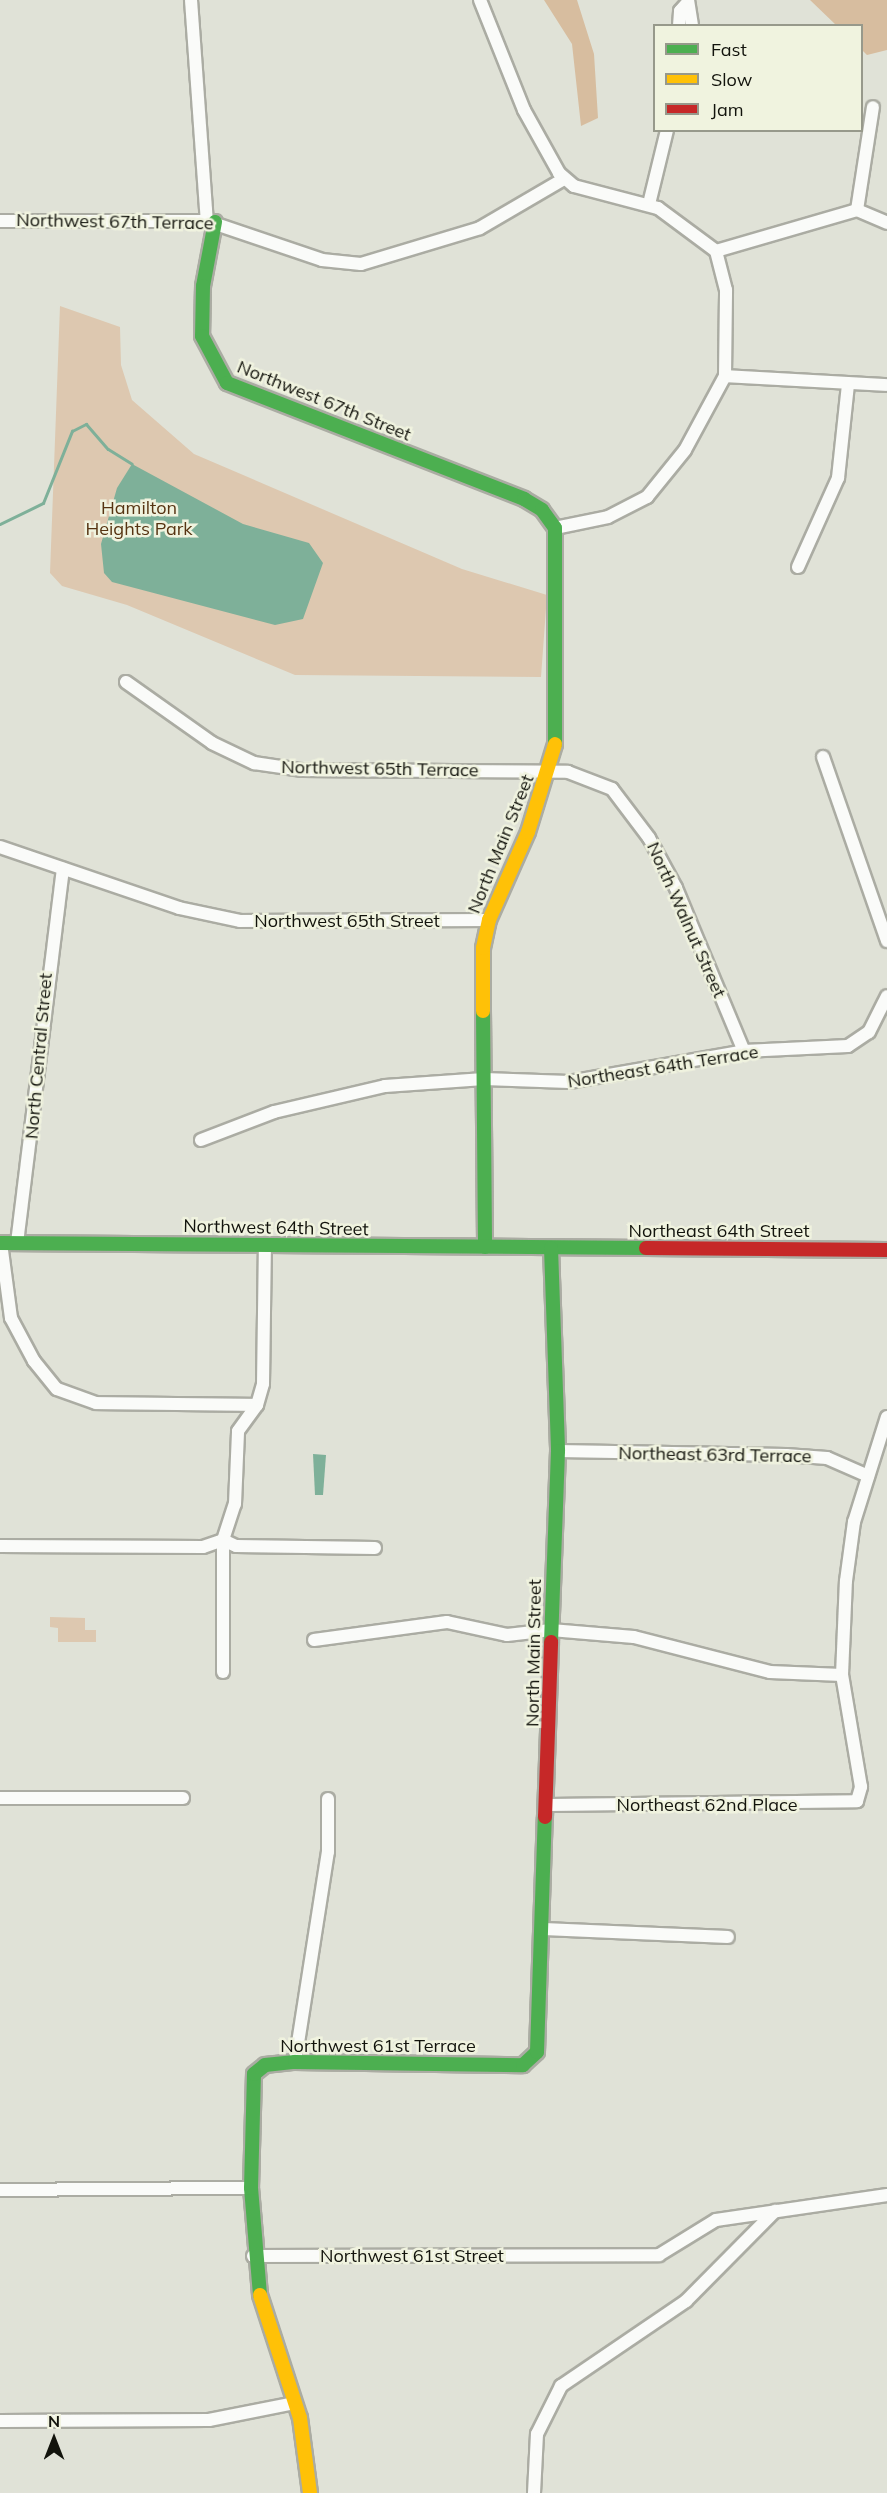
<!DOCTYPE html>
<style>
body{margin:0}
#map{position:relative;width:887px;height:2493px;overflow:hidden;background:#e0e2d7;font-family:Mulish,sans-serif}
div>[style]{position:absolute}
.green>*{inset:0;background:#ddc8b0}
.forest>*{inset:0;background:#d7bd9f}
.water>*{inset:0;background:#7eb099}
.stream>*{height:3px;margin:-1.5px;padding:0 1.5px;transform-origin:1.5px;border-radius:1.5px;background:#7eb099}
.roads{filter:drop-shadow(2px 0 #abaca3) drop-shadow(-2px 0 #abaca3) drop-shadow(0 2px #abaca3) drop-shadow(0 -2px #abaca3)}
.street>*{height:12px;margin:-6px;padding:0 6px;transform-origin:6px;border-radius:6px;background:#fafbf9}
.fast>*{height:14px;margin:-7px;padding:0 7px;transform-origin:7px;border-radius:7px;background:#4caf50}
.slow>*{height:14px;margin:-7px;padding:0 7px;transform-origin:7px;border-radius:7px;background:#ffc107}
.jam>*{height:14px;margin:-7px;padding:0 7px;transform-origin:7px;border-radius:7px;background:#c62828}
span{translate:-50% -50%;white-space:nowrap;text-align:center;line-height:1.15;-webkit-text-stroke:5px #f0f3df;paint-order:stroke}
.street-label{font-size:18px;color:#12130c}
.park-label{font-size:18px;color:#563412}
.legend{position:absolute;left:653px;top:24px;width:210px;height:108px;box-sizing:border-box;background:#f0f3df;border:2px solid #97998b;margin:0;padding:8px 10px;list-style:none;font-size:18px;color:#12130c}
.legend li{display:flex;align-items:center;gap:12px;height:30px}
.legend b{width:30px;border:2px solid #97998b}
.north{position:absolute;left:24px;top:2409px;width:60px;height:60px;-webkit-text-stroke:4px #f0f3df;paint-order:stroke;rotate:0deg;font-size:16px;font-weight:700;line-height:24px;text-align:center;color:#12130c}
.north::after{content:'';display:block;margin:auto;width:21px;height:27px;background:#12130c;clip-path:polygon(50% 0,100% 100%,50% 72%,0 100%)}
</style>
<div id="map">
<div class="green">
<i style="clip-path:polygon(60px 306px,120px 327px,121px 365px,132px 400px,194px 454px,462px 569px,547px 595px,541px 677px,295px 675px,127px 605px,62px 586px,50px 573px)"></i>
<i style="clip-path:polygon(50px 1617px,85px 1618px,85px 1630px,96px 1630px,96px 1642px,58px 1642px,58px 1628px,50px 1627px)"></i>
</div>
<div class="forest">
<i style="clip-path:polygon(544px 0,577px 0,594px 54px,598px 118px,581px 126px,572px 44px)"></i>
<i style="clip-path:polygon(810px 0,887px 0,887px 50px,867px 55px,862px 50px,862px 26px,836px 25px)"></i>
</div>
<div class="water">
<i style="clip-path:polygon(132px 464px,243px 524px,309px 543px,323px 563px,303px 619px,275px 625px,112px 582px,104px 573px,101px 544px,117px 488px)"></i>
<i style="clip-path:polygon(313px 1454px,326px 1455px,323px 1495px,315px 1495px)"></i>
</div>
<div class="stream">
<i style="left:0;top:524px;width:48px;rotate:-26deg"></i>
<i style="left:43px;top:503px;width:78px;rotate:-68.1deg"></i>
<i style="left:72px;top:431px;width:16px;rotate:-27deg"></i>
<i style="left:86px;top:424px;width:33px;rotate:49deg"></i>
<i style="left:108px;top:449px;width:28px;rotate:32deg"></i>
</div>
<div class="roads">
<div class="street">
<i style="left:191px;top:0;width:222px;rotate:85.9deg"></i>
<i style="left:480px;top:0;width:118px;rotate:68.2deg"></i>
<i style="left:524px;top:110px;width:72px;rotate:60.9deg"></i>
<i style="left:559px;top:173px;width:20px;rotate:41deg"></i>
<i style="left:574px;top:186px;width:87px;rotate:14.7deg"></i>
<i style="left:658px;top:208px;width:72px;rotate:36.6deg"></i>
<i style="left:716px;top:251px;width:147px;rotate:-16.2deg"></i>
<i style="left:857px;top:210px;width:33px;rotate:23deg"></i>
<i style="left:688px;top:0;width:26px;rotate:81deg"></i>
<i style="left:679px;top:26px;width:15px;rotate:-86deg"></i>
<i style="left:680px;top:11px;width:12px;rotate:-48deg"></i>
<i style="left:649px;top:204px;width:76px;rotate:-76.3deg"></i>
<i style="left:857px;top:210px;width:104px;rotate:-81.2deg"></i>
<i style="left:0;top:221px;width:207px"></i>
<i style="left:207px;top:221px;width:121px;rotate:18.7deg"></i>
<i style="left:322px;top:260px;width:39px;rotate:6deg"></i>
<i style="left:361px;top:264px;width:124px;rotate:-16.8deg"></i>
<i style="left:480px;top:228px;width:97px;rotate:-30.3deg"></i>
<i style="left:725px;top:376px;width:162px;rotate:3.2deg"></i>
<i style="left:555px;top:528px;width:54px;rotate:-11.7deg"></i>
<i style="left:608px;top:517px;width:44px;rotate:-27.1deg"></i>
<i style="left:647px;top:497px;width:60px;rotate:-51deg"></i>
<i style="left:685px;top:450px;width:84px;rotate:-61.6deg"></i>
<i style="left:725px;top:376px;width:86px;rotate:-89.3deg"></i>
<i style="left:726px;top:290px;width:40px;rotate:-104.4deg"></i>
<i style="left:798px;top:567px;width:98px;rotate:-65.8deg"></i>
<i style="left:838px;top:478px;width:95px;rotate:-83.9deg"></i>
<i style="left:126px;top:682px;width:105px;rotate:35.3deg"></i>
<i style="left:212px;top:743px;width:47px;rotate:25.5deg"></i>
<i style="left:254px;top:763px;width:49px;rotate:8.3deg"></i>
<i style="left:302px;top:770px;width:266px;rotate:0.4deg"></i>
<i style="left:568px;top:772px;width:47px;rotate:21.1deg"></i>
<i style="left:612px;top:789px;width:61px;rotate:52.9deg"></i>
<i style="left:649px;top:838px;width:57px;rotate:61.6deg"></i>
<i style="left:676px;top:888px;width:177px;rotate:67.4deg"></i>
<i style="left:823px;top:757px;width:195px;rotate:70.8deg"></i>
<i style="left:0;top:847px;width:189px;rotate:18.8deg"></i>
<i style="left:179px;top:908px;width:62px;rotate:12deg"></i>
<i style="left:240px;top:921px;width:249px;rotate:-0.2deg"></i>
<i style="left:201px;top:1140px;width:78px;rotate:-21deg"></i>
<i style="left:274px;top:1112px;width:114px;rotate:-13.2deg"></i>
<i style="left:385px;top:1086px;width:99px;rotate:-4deg"></i>
<i style="left:484px;top:1079px;width:85px;rotate:2deg"></i>
<i style="left:569px;top:1082px;width:178px;rotate:-10deg"></i>
<i style="left:744px;top:1051px;width:104px;rotate:-2.8deg"></i>
<i style="left:848px;top:1046px;width:25px;rotate:-34deg"></i>
<i style="left:869px;top:1032px;width:40px;rotate:-63.4deg"></i>
<i style="left:1px;top:1243px;width:76px;rotate:82.4deg"></i>
<i style="left:11px;top:1318px;width:49px;rotate:61.9deg"></i>
<i style="left:34px;top:1361px;width:36px;rotate:51deg"></i>
<i style="left:57px;top:1389px;width:41px;rotate:19.7deg"></i>
<i style="left:96px;top:1403px;width:161px;rotate:0.7deg"></i>
<i style="left:17px;top:1243px;width:377px;rotate:-83deg"></i>
<i style="left:558px;top:1451px;width:228px;rotate:1deg"></i>
<i style="left:786px;top:1455px;width:41px;rotate:4.2deg"></i>
<i style="left:827px;top:1458px;width:45px;rotate:23.7deg"></i>
<i style="left:0;top:1546px;width:203px;rotate:0.3deg"></i>
<i style="left:203px;top:1547px;width:21px;rotate:-19deg"></i>
<i style="left:223px;top:1540px;width:14px;rotate:25deg"></i>
<i style="left:236px;top:1546px;width:139px;rotate:0.8deg"></i>
<i style="left:314px;top:1640px;width:134px;rotate:-7.7deg"></i>
<i style="left:447px;top:1622px;width:61px;rotate:12.2deg"></i>
<i style="left:507px;top:1635px;width:44px;rotate:-6.5deg"></i>
<i style="left:551px;top:1630px;width:83px;rotate:4.8deg"></i>
<i style="left:634px;top:1637px;width:140px;rotate:14.4deg"></i>
<i style="left:770px;top:1672px;width:72px;rotate:2.4deg"></i>
<i style="left:223px;top:1672px;width:132px;rotate:-90deg"></i>
<i style="left:223px;top:1540px;width:38px;rotate:-72deg"></i>
<i style="left:235px;top:1504px;width:73px;rotate:-87.6deg"></i>
<i style="left:238px;top:1431px;width:32px;rotate:-54deg"></i>
<i style="left:257px;top:1405px;width:22px;rotate:-74deg"></i>
<i style="left:263px;top:1384px;width:139px;rotate:-89.2deg"></i>
<i style="left:0;top:1798px;width:183px"></i>
<i style="left:549px;top:1805px;width:308px;rotate:-0.7deg"></i>
<i style="left:857px;top:1801px;width:15px;rotate:-74deg"></i>
<i style="left:861px;top:1787px;width:114px;rotate:-99.6deg"></i>
<i style="left:842px;top:1675px;width:94px;rotate:-87.6deg"></i>
<i style="left:846px;top:1581px;width:60px;rotate:-82.3deg"></i>
<i style="left:854px;top:1522px;width:110px;rotate:-72.6deg"></i>
<i style="left:544px;top:1929px;width:184px;rotate:2.5deg"></i>
<i style="left:295px;top:2062px;width:213px;rotate:-81.1deg"></i>
<i style="left:328px;top:1852px;width:53px;rotate:-90deg"></i>
<i style="left:0;top:2190px;width:251px;rotate:-0.5deg"></i>
<i style="left:253px;top:2256px;width:406px;rotate:-0.1deg"></i>
<i style="left:659px;top:2255px;width:67px;rotate:-31.6deg"></i>
<i style="left:716px;top:2220px;width:173px;rotate:-8.3deg"></i>
<i style="left:0;top:2421px;width:209px;rotate:-0.3deg"></i>
<i style="left:209px;top:2420px;width:88px;rotate:-11.2deg"></i>
<i style="left:534px;top:2493px;width:59px;rotate:-87.1deg"></i>
<i style="left:537px;top:2434px;width:54px;rotate:-63.4deg"></i>
<i style="left:561px;top:2386px;width:151px;rotate:-34.2deg"></i>
<i style="left:686px;top:2301px;width:127px;rotate:-45.3deg"></i>
</div>
<div class="fast">
<i style="left:215px;top:222px;width:65px;rotate:100.6deg"></i>
<i style="left:203px;top:286px;width:50px;rotate:91.1deg"></i>
<i style="left:202px;top:336px;width:53px;rotate:62deg"></i>
<i style="left:227px;top:383px;width:319px;rotate:21.3deg"></i>
<i style="left:524px;top:499px;width:21px;rotate:31deg"></i>
<i style="left:542px;top:510px;width:22px;rotate:54deg"></i>
<i style="left:555px;top:528px;width:216px;rotate:90deg"></i>
<i style="left:483px;top:1011px;width:236px;rotate:89.5deg"></i>
<i style="left:0;top:1243px;width:646px;rotate:0.44deg"></i>
<i style="left:551px;top:1248px;width:203px;rotate:88deg"></i>
<i style="left:558px;top:1451px;width:191px;rotate:92.1deg"></i>
<i style="left:260px;top:2295px;width:107px;rotate:-94.8deg"></i>
<i style="left:251px;top:2188px;width:114px;rotate:-88.5deg"></i>
<i style="left:254px;top:2074px;width:14px;rotate:-39deg"></i>
<i style="left:265px;top:2065px;width:30px;rotate:-6deg"></i>
<i style="left:295px;top:2062px;width:228px;rotate:0.8deg"></i>
<i style="left:523px;top:2065px;width:19px;rotate:-43deg"></i>
<i style="left:537px;top:2052px;width:235px;rotate:-88.1deg"></i>
</div>
<div class="slow">
<i style="left:483px;top:1011px;width:63px;rotate:-90deg"></i>
<i style="left:483px;top:948px;width:29px;rotate:-78deg"></i>
<i style="left:489px;top:920px;width:96px;rotate:-66.1deg"></i>
<i style="left:528px;top:832px;width:92px;rotate:-72.9deg"></i>
<i style="left:260px;top:2295px;width:129px;rotate:72deg"></i>
<i style="left:300px;top:2418px;width:76px;rotate:82.4deg"></i>
</div>
<div class="jam">
<i style="left:646px;top:1248px;width:241px;rotate:0.5deg"></i>
<i style="left:545px;top:1817px;width:175px;rotate:-88deg"></i>
</div>
</div>
<div class="street-label">
<span style="left:115px;top:222px;rotate:1deg">Northwest 67th Terrace</span>
<span style="left:324px;top:401px;rotate:22deg">Northwest 67th Street</span>
<span style="left:380px;top:769px;rotate:1deg">Northwest 65th Terrace</span>
<span style="left:501px;top:844px;rotate:-68deg">North Main Street</span>
<span style="left:686px;top:920px;rotate:66deg">North Walnut Street</span>
<span style="left:347px;top:921px">Northwest 65th Street</span>
<span style="left:39px;top:1056px;rotate:-85deg">North Central Street</span>
<span style="left:663px;top:1067px;rotate:-9deg">Northeast 64th Terrace</span>
<span style="left:276px;top:1228px;rotate:1deg">Northwest 64th Street</span>
<span style="left:719px;top:1231px">Northeast 64th Street</span>
<span style="left:715px;top:1455px;rotate:1deg">Northeast 63rd Terrace</span>
<span style="left:534px;top:1653px;rotate:-89deg">North Main Street</span>
<span style="left:707px;top:1805px">Northeast 62nd Place</span>
<span style="left:378px;top:2046px">Northwest 61st Terrace</span>
<span style="left:412px;top:2256px">Northwest 61st Street</span>
</div>
<div class="park-label">
<span style="left:139px;top:519px">Hamilton<br>Heights Park</span>
</div>
<ul class="legend">
<li><b style="height:8px;background:#4caf50"></b>Fast</li>
<li><b style="height:8px;background:#ffc107"></b>Slow</li>
<li><b style="height:8px;background:#c62828"></b>Jam</li>
</ul>
<div class="north">N</div>
</div>
